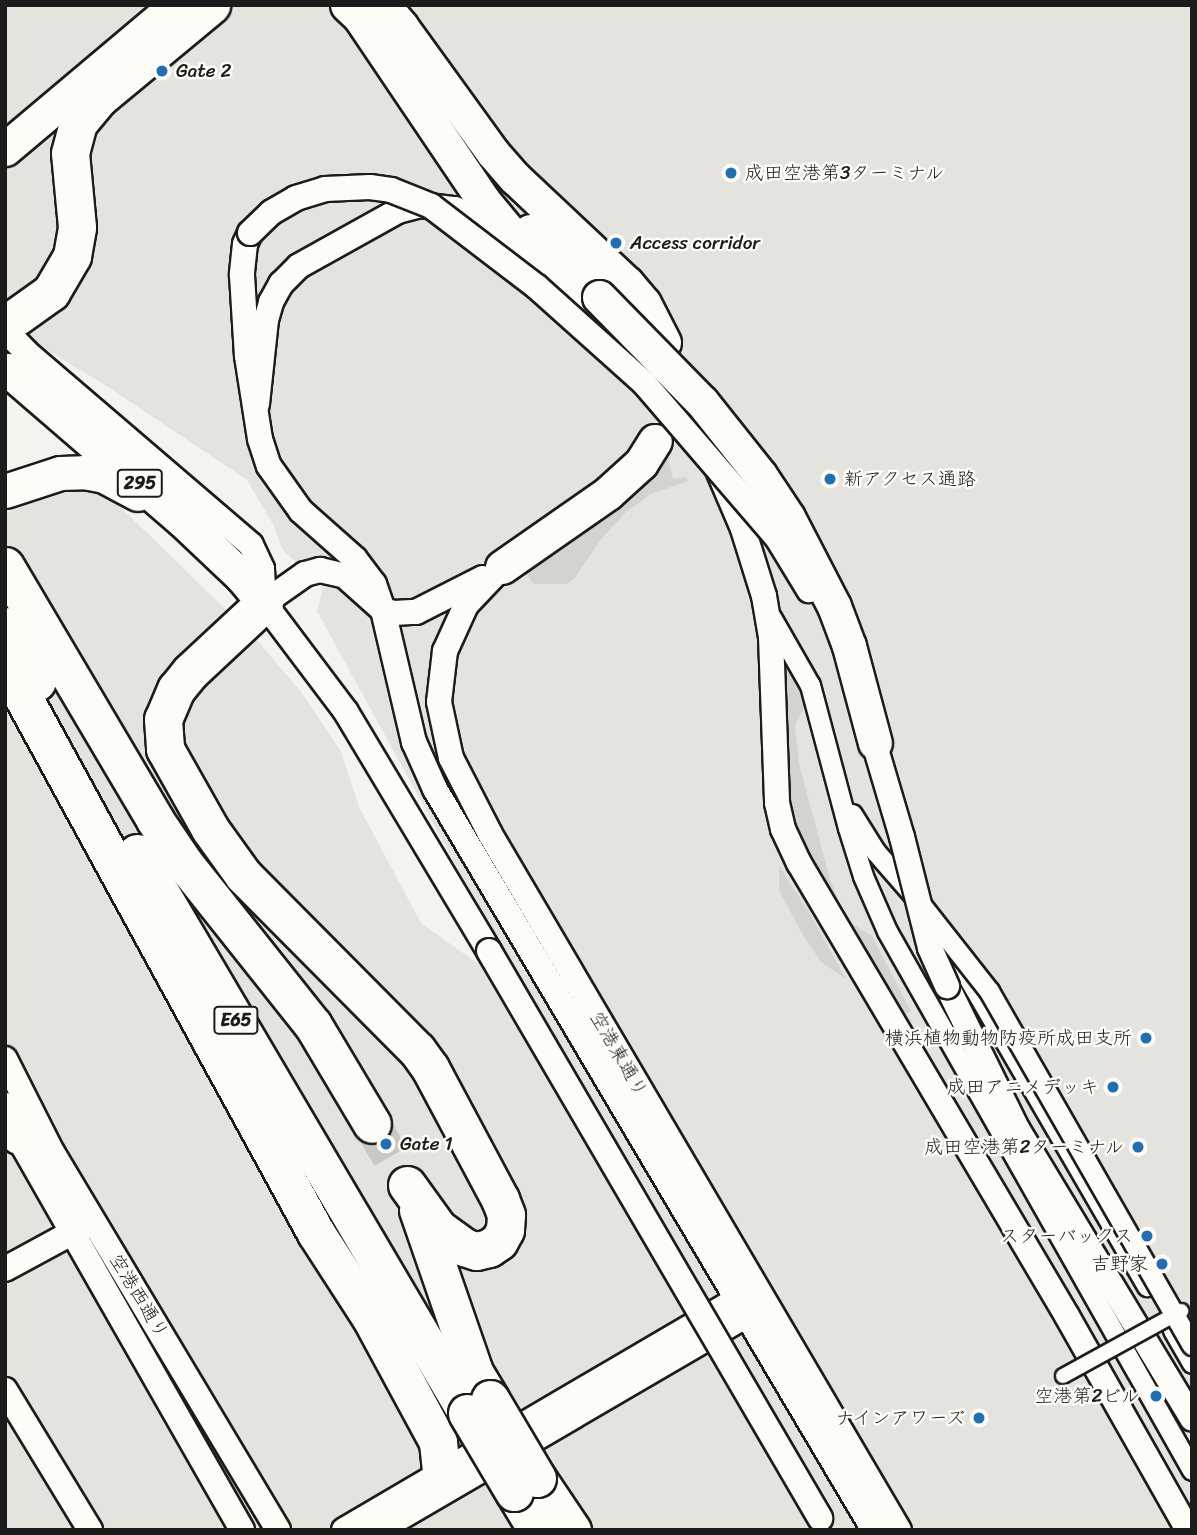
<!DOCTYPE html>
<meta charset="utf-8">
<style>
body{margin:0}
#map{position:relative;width:1197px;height:1535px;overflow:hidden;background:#f4f3ee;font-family:Sriracha,"Klee One",sans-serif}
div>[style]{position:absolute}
.built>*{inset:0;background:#e4e3de}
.green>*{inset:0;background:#d4d3cf}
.motorway-tunnel>*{height:37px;margin-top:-18.5px;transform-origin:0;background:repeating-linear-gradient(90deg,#c9c8c4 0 37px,transparent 0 55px)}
.roads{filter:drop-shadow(2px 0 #1c1c1c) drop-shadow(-2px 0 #1c1c1c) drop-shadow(0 2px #1c1c1c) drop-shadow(0 -2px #1c1c1c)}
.minor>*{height:19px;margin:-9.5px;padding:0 9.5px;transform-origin:9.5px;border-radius:9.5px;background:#fdfcf7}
.tertiary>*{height:24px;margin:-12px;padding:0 12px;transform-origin:12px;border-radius:12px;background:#fdfcf7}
.trunk>*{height:33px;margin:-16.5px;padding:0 16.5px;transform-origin:16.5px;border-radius:16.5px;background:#fdfcf7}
.motorway>*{height:37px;margin:-18.5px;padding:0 18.5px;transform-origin:18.5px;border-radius:18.5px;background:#fdfcf7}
.bridges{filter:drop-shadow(2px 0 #1c1c1c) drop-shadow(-2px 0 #1c1c1c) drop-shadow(0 2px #1c1c1c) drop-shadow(0 -2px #1c1c1c)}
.pedestrian-bridge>*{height:14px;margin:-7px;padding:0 7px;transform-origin:7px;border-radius:7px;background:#fdfcf7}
.minor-bridge>*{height:19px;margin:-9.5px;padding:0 9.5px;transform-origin:9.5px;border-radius:9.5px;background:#fdfcf7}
.tertiary-bridge>*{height:24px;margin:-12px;padding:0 12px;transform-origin:12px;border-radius:12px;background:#fdfcf7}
.trunk-bridge>*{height:33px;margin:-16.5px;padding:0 16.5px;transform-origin:16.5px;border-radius:16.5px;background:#fdfcf7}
.motorway-bridge>*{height:37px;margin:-18.5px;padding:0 18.5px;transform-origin:18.5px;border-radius:18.5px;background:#fdfcf7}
.dots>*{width:19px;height:19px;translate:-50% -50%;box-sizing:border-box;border:4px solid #fdfcf7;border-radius:50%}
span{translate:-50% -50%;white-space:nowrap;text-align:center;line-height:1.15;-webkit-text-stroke:5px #fdfcf7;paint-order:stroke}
.shield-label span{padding:2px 5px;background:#fdfcf7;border:2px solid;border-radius:5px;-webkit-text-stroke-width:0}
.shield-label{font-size:18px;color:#1c1c1c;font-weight:700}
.poi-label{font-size:19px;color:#1c1c1c}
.left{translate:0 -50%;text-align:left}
.right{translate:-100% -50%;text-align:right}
.street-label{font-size:19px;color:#1c1c1c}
.frame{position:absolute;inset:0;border:7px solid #1c1c1c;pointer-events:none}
</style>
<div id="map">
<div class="built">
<i style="clip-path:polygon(9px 5px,1192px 5px,1192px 1530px,5px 1530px,5px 515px,23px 505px,77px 489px,108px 495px,258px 641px,301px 692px,341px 752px,359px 807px,421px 923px,477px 963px,502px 949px,317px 611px,323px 588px,282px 549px,274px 526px,247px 480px,108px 387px,37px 344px,19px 330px,5px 303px,5px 9px)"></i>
</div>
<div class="green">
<i style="clip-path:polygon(666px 449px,673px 479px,686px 477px,688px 481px,651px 494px,625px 513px,602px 538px,574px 579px,566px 584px,534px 584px,521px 567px)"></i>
<i style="clip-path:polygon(781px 655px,792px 667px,804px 693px,806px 704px,795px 725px,799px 764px,830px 879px,846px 920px,872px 936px,911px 1011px,901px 1018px,788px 828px)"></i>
<i style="clip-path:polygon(779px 866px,809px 912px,846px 979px,821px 962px,800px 930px,779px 890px)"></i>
</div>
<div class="motorway-tunnel">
<i style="left:372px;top:1124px;width:48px;rotate:60.3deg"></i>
</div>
<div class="roads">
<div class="minor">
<i style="left:771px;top:617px;width:78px;rotate:60.2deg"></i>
<i style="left:810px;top:685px;width:148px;rotate:75.1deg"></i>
<i style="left:848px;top:828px;width:50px;rotate:72.6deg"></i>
<i style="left:863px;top:876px;width:60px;rotate:66.4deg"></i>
<i style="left:887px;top:931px;width:619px;rotate:60.5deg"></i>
<i style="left:852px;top:814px;width:44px;rotate:58.1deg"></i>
<i style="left:875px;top:851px;width:62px;rotate:48.9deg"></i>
<i style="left:962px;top:967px;width:369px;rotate:59.9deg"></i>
<i style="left:1173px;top:1330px;width:38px;rotate:60deg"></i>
</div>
<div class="tertiary">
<i style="left:250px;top:233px;width:12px;rotate:114deg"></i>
<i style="left:245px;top:244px;width:31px;rotate:96deg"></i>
<i style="left:242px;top:275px;width:81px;rotate:86.5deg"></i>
<i style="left:247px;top:356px;width:84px;rotate:81.1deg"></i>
<i style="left:260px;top:439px;width:28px;rotate:72deg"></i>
<i style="left:269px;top:466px;width:55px;rotate:54.6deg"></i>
<i style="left:301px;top:511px;width:72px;rotate:41.6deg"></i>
<i style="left:355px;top:559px;width:31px;rotate:53deg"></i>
<i style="left:374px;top:584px;width:28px;rotate:71deg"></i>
<i style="left:383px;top:610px;width:136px;rotate:76.8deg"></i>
<i style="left:414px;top:742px;width:51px;rotate:65.9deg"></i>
<i style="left:435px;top:789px;width:861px;rotate:59.36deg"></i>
<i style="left:5px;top:330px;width:30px;rotate:46deg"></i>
<i style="left:26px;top:352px;width:296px;rotate:40.6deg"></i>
<i style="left:251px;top:545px;width:26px;rotate:65deg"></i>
<i style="left:262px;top:569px;width:34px;rotate:87deg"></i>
<i style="left:264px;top:603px;width:136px;rotate:53deg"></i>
<i style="left:346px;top:712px;width:279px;rotate:59.1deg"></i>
<i style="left:665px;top:385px;width:63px;rotate:52.8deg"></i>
<i style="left:703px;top:435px;width:102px;rotate:66.9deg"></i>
<i style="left:743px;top:529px;width:70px;rotate:72.6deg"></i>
<i style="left:764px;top:596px;width:42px;rotate:80.3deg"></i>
<i style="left:771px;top:637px;width:166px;rotate:87.9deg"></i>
<i style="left:777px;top:803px;width:27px;rotate:77deg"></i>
<i style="left:783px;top:829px;width:38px;rotate:65deg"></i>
<i style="left:799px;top:863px;width:526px;rotate:59.39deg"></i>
<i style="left:1067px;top:1316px;width:246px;rotate:60.5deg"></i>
<i style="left:257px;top:404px;width:84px;rotate:-83.9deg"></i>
<i style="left:266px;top:320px;width:19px;rotate:-74deg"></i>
<i style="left:271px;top:302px;width:21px;rotate:-61deg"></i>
<i style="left:281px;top:284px;width:25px;rotate:-45deg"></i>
<i style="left:299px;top:266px;width:113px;rotate:-29.1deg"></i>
<i style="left:398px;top:211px;width:23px;rotate:-15deg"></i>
<i style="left:420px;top:205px;width:35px;rotate:7deg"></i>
<i style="left:455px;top:209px;width:29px;rotate:25deg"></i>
<i style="left:481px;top:221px;width:183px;rotate:40.6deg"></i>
<i style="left:502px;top:567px;width:52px;rotate:133.5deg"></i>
<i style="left:466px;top:605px;width:51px;rotate:114.5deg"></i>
<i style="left:445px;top:651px;width:51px;rotate:96.7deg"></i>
<i style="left:439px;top:702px;width:57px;rotate:77.9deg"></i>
<i style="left:451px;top:758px;width:85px;rotate:62.8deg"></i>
<i style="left:490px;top:834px;width:807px;rotate:59.56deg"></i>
<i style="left:264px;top:603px;width:50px;rotate:-35.3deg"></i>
<i style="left:305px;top:574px;width:16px;rotate:-15deg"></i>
<i style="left:320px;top:570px;width:26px;rotate:13deg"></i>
<i style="left:345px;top:576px;width:51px;rotate:41.8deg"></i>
<i style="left:383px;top:610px;width:11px;rotate:15deg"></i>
<i style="left:394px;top:613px;width:22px;rotate:-3deg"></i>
<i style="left:416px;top:612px;width:75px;rotate:-26.9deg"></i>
<i style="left:947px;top:986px;width:161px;rotate:63.8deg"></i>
<i style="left:1018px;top:1130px;width:337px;rotate:58.9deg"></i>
<i style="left:5px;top:1059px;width:104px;rotate:63.2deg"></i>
<i style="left:52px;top:1152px;width:440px;rotate:59.1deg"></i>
<i style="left:18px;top:1137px;width:452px;rotate:60.3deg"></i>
<i style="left:5px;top:1269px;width:92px;rotate:-28.5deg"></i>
<i style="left:5px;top:1390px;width:164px;rotate:58.7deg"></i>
<i style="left:344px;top:1530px;width:454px;rotate:-30.4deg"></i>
<i style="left:736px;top:1300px;width:17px;rotate:-10deg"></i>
<i style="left:379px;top:1530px;width:424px;rotate:-30.3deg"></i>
<i style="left:745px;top:1316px;width:14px;rotate:-54deg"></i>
</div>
<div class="trunk">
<i style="left:347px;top:5px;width:16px;rotate:43deg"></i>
<i style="left:359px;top:16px;width:222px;rotate:56deg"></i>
<i style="left:483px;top:200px;width:89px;rotate:50.4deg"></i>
<i style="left:383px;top:5px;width:28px;rotate:49deg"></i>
<i style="left:401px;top:26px;width:157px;rotate:54.1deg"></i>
<i style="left:493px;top:153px;width:33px;rotate:49deg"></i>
<i style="left:515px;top:178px;width:154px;rotate:43.2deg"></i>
<i style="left:627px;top:283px;width:26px;rotate:50deg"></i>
<i style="left:644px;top:303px;width:44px;rotate:62.9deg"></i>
<i style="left:5px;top:149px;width:224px;rotate:-40.1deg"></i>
<i style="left:530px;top:231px;width:95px;rotate:43.7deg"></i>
<i style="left:8px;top:370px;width:230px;rotate:40.8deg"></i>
<i style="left:182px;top:520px;width:83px;rotate:43.5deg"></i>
<i style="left:242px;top:577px;width:34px;rotate:50deg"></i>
<i style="left:5px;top:491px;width:58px;rotate:-18.1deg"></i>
<i style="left:60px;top:473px;width:24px;rotate:-2deg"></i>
<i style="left:84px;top:472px;width:20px;rotate:11deg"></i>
<i style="left:104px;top:476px;width:38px;rotate:28deg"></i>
<i style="left:502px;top:567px;width:129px;rotate:-34.9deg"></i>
<i style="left:608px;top:493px;width:45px;rotate:-42.3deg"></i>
<i style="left:641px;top:463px;width:26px;rotate:-58deg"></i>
<i style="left:5px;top:1109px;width:31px;rotate:65deg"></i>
</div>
<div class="motorway">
<i style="left:16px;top:317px;width:43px;rotate:-35.5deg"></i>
<i style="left:51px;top:292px;width:42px;rotate:-59.7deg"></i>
<i style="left:72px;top:256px;width:29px;rotate:-80deg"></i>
<i style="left:77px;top:227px;width:74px;rotate:-95.4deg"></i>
<i style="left:70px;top:153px;width:31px;rotate:-75deg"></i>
<i style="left:78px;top:123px;width:33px;rotate:-50deg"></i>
<i style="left:99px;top:98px;width:146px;rotate:-39.7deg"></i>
<i style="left:5px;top:566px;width:295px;rotate:59.4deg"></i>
<i style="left:155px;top:820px;width:52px;rotate:56deg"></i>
<i style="left:184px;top:863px;width:207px;rotate:51.5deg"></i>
<i style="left:313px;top:1025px;width:115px;rotate:59.2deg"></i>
<i style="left:264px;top:603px;width:101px;rotate:137deg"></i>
<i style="left:190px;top:672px;width:22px;rotate:129deg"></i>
<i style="left:176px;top:689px;width:33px;rotate:113deg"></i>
<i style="left:163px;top:719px;width:30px;rotate:86deg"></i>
<i style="left:165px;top:749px;width:92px;rotate:60.6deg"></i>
<i style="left:210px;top:829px;width:57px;rotate:54.3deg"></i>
<i style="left:243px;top:875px;width:247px;rotate:45.2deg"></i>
<i style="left:417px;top:1050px;width:22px;rotate:54deg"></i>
<i style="left:430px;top:1068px;width:149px;rotate:61.9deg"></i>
<i style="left:500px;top:1199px;width:17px;rotate:69deg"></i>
<i style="left:506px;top:1215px;width:15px;rotate:94deg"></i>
<i style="left:505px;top:1230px;width:13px;rotate:119deg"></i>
<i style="left:499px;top:1241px;width:12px;rotate:145deg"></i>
<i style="left:489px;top:1248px;width:13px;rotate:167deg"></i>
<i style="left:476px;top:1251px;width:13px;rotate:-162deg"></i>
<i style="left:464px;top:1247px;width:32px;rotate:-144deg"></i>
<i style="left:438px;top:1228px;width:53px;rotate:-125.8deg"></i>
<i style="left:5px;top:626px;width:64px;rotate:60.3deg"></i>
<i style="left:5px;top:664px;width:648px;rotate:61.34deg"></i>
<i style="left:316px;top:1233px;width:101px;rotate:57.1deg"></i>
<i style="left:371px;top:1318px;width:141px;rotate:61.6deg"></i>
<i style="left:438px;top:1442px;width:31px;rotate:84deg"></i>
<i style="left:137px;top:853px;width:650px;rotate:59.49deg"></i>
<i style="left:418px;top:1210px;width:171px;rotate:70.9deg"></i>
<i style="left:474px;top:1372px;width:31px;rotate:59deg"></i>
<i style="left:537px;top:1478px;width:63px;rotate:56.1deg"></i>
<i style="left:514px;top:1492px;width:44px;rotate:58.8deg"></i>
</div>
</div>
<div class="bridges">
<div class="pedestrian-bridge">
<i style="left:1063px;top:1376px;width:135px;rotate:-28.8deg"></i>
</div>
<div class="minor-bridge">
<i style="left:923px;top:907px;width:107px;rotate:51.8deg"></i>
<i style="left:989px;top:991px;width:408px;rotate:60.2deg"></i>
</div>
<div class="tertiary-bridge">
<i style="left:250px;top:233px;width:30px;rotate:-44deg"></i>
<i style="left:272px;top:212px;width:28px;rotate:-30deg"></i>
<i style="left:296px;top:198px;width:30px;rotate:-17deg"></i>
<i style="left:325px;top:189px;width:45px;rotate:-2.5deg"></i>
<i style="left:370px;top:187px;width:21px;rotate:8deg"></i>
<i style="left:391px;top:190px;width:43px;rotate:21.8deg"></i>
<i style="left:431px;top:206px;width:133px;rotate:37.4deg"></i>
<i style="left:537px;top:287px;width:144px;rotate:41.9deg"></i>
<i style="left:644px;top:383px;width:206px;rotate:49.3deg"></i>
<i style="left:778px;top:539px;width:60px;rotate:58.7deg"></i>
<i style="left:870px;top:729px;width:113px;rotate:73.5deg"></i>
<i style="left:902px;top:837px;width:114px;rotate:75.8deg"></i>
<i style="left:930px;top:948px;width:42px;rotate:65.9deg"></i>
<i style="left:489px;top:951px;width:657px;rotate:59.72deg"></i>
</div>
<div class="trunk-bridge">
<i style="left:599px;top:297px;width:147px;rotate:45.6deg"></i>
<i style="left:702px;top:402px;width:93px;rotate:51.5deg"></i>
<i style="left:760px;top:475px;width:50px;rotate:56.3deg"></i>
<i style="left:788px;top:517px;width:100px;rotate:62.7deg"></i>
<i style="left:834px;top:606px;width:43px;rotate:69.4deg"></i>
<i style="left:849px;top:646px;width:100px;rotate:75deg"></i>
</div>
<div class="motorway-bridge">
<i style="left:490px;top:1399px;width:92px;rotate:59.3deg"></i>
<i style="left:467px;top:1413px;width:92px;rotate:59.3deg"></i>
</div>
</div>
<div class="dots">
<i style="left:162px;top:71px;background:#1f6fb2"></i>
<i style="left:731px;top:173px;background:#1f6fb2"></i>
<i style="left:616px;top:243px;background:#1f6fb2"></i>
<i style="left:830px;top:479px;background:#1f6fb2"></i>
<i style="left:1146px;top:1038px;background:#1f6fb2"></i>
<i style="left:1113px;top:1087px;background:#1f6fb2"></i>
<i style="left:386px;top:1144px;background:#1f6fb2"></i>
<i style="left:1138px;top:1147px;background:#1f6fb2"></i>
<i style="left:1147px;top:1236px;background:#1f6fb2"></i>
<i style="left:1162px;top:1264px;background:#1f6fb2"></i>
<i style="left:1156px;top:1396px;background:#1f6fb2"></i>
<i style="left:979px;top:1418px;background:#1f6fb2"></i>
</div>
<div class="shield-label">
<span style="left:140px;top:483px">295</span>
<span style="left:236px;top:1020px">E65</span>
</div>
<div class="poi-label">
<span class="left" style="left:176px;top:71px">Gate 2</span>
<span class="left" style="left:745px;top:173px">成田空港第3ターミナル</span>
<span class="left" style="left:630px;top:243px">Access corridor</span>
<span class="left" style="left:844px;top:479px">新アクセス通路</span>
<span class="right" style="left:1132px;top:1038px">横浜植物動物防疫所成田支所</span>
<span class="right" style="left:1099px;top:1087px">成田アニメデッキ</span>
<span class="left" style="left:400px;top:1144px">Gate 1</span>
<span class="right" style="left:1124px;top:1147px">成田空港第2ターミナル</span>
<span class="right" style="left:1133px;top:1236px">スターバックス</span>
<span class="right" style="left:1148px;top:1264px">吉野家</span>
<span class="right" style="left:1140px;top:1396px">空港第2ビル</span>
<span class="right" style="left:965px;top:1418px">ナインアワーズ</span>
</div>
<div class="street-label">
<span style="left:619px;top:1054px;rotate:60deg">空港東通り</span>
<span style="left:139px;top:1296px;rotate:59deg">空港西通り</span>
</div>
<div class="frame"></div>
</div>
